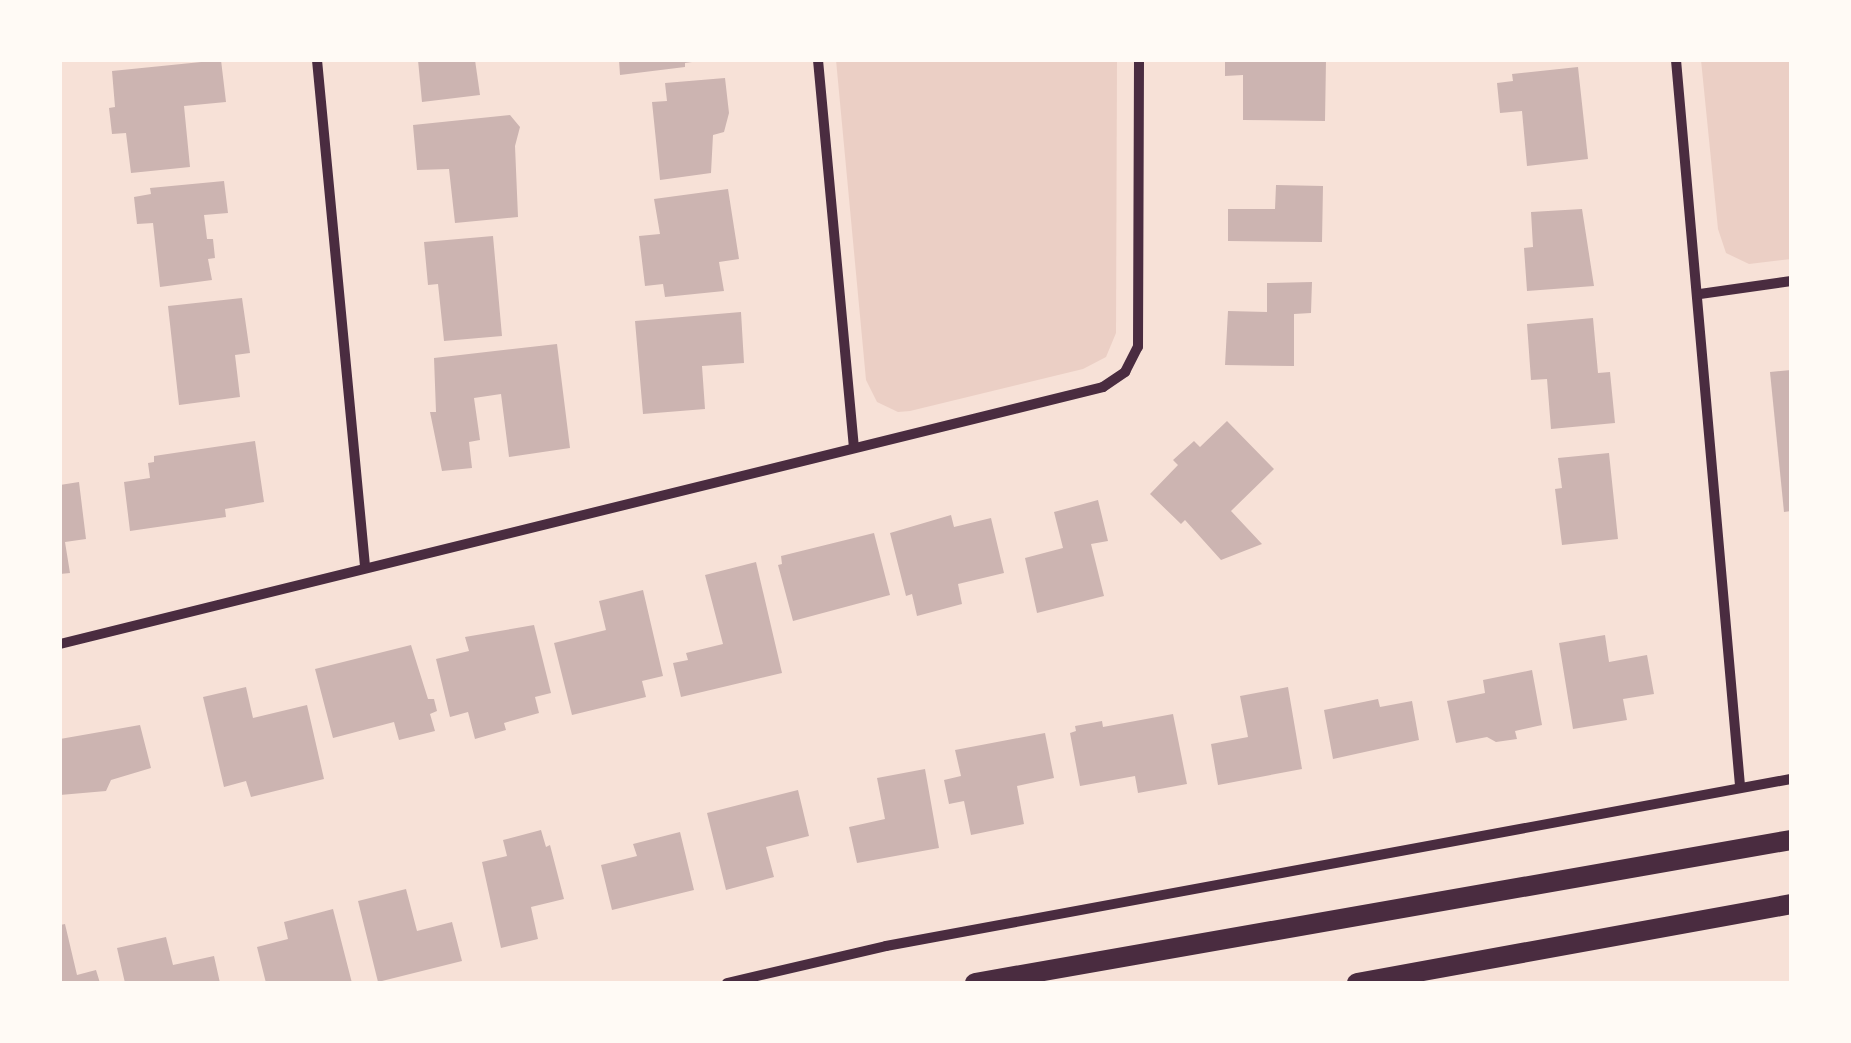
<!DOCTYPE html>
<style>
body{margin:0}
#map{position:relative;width:1851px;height:1043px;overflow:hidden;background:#f7e1d7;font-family:Ubuntu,sans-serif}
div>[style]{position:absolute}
.green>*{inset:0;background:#ebcfc5}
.building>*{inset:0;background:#ccb4b1}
.minor>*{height:10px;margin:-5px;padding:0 5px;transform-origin:5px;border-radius:5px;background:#4a2c40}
.secondary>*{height:20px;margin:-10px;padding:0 10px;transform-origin:10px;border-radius:10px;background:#4a2c40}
span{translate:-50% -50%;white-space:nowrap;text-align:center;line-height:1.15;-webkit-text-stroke:10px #fffaf5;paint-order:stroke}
.frame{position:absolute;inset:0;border:62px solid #fffaf5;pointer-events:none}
</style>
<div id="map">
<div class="green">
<i style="clip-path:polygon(836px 60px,1117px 60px,1116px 333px,1106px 357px,1083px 369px,910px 411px,898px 412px,877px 402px,866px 380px)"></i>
<i style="clip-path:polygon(1701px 60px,1791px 60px,1791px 259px,1749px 264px,1726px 253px,1718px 229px)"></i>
</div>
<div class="building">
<i style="clip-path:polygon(221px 60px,226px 102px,184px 106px,190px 167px,131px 173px,126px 133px,112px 134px,109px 108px,115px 107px,112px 71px)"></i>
<i style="clip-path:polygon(418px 60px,475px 60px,480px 95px,422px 102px)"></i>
<i style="clip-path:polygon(619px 60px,692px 60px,692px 62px,685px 63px,685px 67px,620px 75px)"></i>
<i style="clip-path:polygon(1225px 60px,1326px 60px,1325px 121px,1243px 120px,1243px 75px,1225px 76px)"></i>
<i style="clip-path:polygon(1578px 67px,1588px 159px,1527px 166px,1522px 111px,1500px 113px,1497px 83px,1513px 81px,1512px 74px)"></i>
<i style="clip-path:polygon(725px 78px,729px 113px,724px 132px,713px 135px,711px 173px,660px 180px,652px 102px,667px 101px,665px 83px)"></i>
<i style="clip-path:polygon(510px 115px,520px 127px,515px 146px,518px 217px,455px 223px,449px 169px,417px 170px,413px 125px)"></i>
<i style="clip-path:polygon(224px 181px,228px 213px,204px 215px,207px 239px,213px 239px,215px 258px,208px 259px,212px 280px,160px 287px,153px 223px,137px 224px,134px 197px,151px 194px,150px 188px)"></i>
<i style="clip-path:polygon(1276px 185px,1323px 186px,1322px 242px,1228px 241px,1228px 209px,1275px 209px)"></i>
<i style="clip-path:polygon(728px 189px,739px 259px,719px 262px,724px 291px,665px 297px,663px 284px,645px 286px,639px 236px,660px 234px,654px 199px)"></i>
<i style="clip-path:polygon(1582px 209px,1594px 286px,1527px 291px,1524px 248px,1533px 247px,1531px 212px)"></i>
<i style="clip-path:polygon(493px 236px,502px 336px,444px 341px,438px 284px,428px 285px,424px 242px)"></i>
<i style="clip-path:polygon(1312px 282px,1311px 313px,1294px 314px,1294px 366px,1225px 365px,1228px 311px,1267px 312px,1267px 283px)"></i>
<i style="clip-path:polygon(242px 298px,250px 353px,235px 355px,240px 397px,179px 405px,168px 306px)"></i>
<i style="clip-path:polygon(741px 312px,744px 363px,702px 366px,705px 409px,643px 414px,635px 321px)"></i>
<i style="clip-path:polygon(1593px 318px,1598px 373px,1610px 372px,1615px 423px,1551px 429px,1547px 379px,1531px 380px,1527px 324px)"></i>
<i style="clip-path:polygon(557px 344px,570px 448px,509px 457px,501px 394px,474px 398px,480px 440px,469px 442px,472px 468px,442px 471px,430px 412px,436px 412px,434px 358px)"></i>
<i style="clip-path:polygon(1791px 370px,1791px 511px,1784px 512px,1770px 372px)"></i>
<i style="clip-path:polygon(1227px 421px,1274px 469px,1231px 511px,1262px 544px,1221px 560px,1185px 520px,1181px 524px,1150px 494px,1178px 465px,1173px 460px,1194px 441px,1200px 447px)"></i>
<i style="clip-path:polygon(255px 441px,264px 502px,225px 509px,226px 517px,130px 531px,124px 482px,150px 478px,148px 463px,154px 462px,154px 456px)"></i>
<i style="clip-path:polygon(1609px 453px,1618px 539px,1562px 545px,1555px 489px,1562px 488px,1558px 458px)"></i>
<i style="clip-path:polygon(79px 482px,86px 539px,65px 542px,70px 573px,60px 574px,60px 485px)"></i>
<i style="clip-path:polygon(1098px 500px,1108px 541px,1091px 544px,1104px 596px,1037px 613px,1025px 558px,1063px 548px,1054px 512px)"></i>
<i style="clip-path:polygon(951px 515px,954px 527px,991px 518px,1004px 573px,958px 584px,962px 604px,917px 616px,912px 594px,906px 596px,890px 533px)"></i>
<i style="clip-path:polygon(874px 533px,890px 595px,793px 621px,778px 565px,782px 564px,781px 556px)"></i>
<i style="clip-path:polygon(756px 562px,782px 673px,681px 697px,673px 663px,688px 660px,686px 653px,723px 644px,705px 575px)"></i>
<i style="clip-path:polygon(643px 590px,663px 676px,642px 681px,646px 697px,572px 715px,554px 643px,606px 630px,599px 601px)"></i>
<i style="clip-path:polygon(534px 625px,551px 693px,535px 697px,539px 713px,504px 723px,506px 730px,475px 739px,468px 712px,450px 717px,436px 659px,469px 651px,465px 637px)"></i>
<i style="clip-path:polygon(1605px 635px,1609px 662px,1647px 655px,1654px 694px,1623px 699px,1627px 720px,1573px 729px,1559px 643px)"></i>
<i style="clip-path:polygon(411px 645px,428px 699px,434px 699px,437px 711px,430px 714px,435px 731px,399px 740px,394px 722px,333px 738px,315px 669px)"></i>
<i style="clip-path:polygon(1532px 670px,1542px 725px,1515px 731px,1517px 739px,1496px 742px,1487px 737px,1456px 743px,1447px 701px,1485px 693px,1483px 680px)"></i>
<i style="clip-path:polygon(246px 687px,253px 718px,307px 705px,324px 779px,251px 797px,246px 781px,224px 787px,203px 697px)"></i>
<i style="clip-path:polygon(1288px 687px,1302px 769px,1218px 785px,1211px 744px,1248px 737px,1240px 696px)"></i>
<i style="clip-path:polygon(1378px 699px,1380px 707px,1412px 701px,1419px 740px,1333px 759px,1324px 710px)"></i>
<i style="clip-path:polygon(1173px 714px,1187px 784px,1138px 793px,1135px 776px,1080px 786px,1070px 733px,1076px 731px,1075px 726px,1102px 721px,1103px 727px)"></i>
<i style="clip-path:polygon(140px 725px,151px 768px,111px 780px,106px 791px,60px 795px,60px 739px)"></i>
<i style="clip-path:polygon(1045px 733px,1054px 778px,1017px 786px,1024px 824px,971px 835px,964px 801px,949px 804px,944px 780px,961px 776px,955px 750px)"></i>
<i style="clip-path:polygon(925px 769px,939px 848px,857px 863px,849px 827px,885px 819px,877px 778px)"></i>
<i style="clip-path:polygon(798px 790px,809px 836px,766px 847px,774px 877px,726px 890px,707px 813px)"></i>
<i style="clip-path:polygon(541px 830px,546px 847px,550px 845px,564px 899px,531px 907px,538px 939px,501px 948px,482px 862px,507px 856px,503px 840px)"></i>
<i style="clip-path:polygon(680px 832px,694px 890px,612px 910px,601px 865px,637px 856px,633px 844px)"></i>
<i style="clip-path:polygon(406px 889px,417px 931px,452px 922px,462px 961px,378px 982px,358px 901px)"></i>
<i style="clip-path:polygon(333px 909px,352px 983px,266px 983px,257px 947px,288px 939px,284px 922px)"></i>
<i style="clip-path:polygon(65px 924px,77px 975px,96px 970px,100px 983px,60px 983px,60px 925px)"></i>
<i style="clip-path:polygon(166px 937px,173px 965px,214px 956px,220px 983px,125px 983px,117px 948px)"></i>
</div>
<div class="minor">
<i style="left:317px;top:60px;width:508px;rotate:84.58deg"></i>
<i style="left:818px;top:60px;width:389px;rotate:84.7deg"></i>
<i style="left:1676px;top:60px;width:729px;rotate:84.96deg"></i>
<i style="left:1700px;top:294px;width:92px;rotate:-8.1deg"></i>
<i style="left:60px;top:644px;width:1074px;rotate:-13.84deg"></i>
<i style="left:1103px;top:387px;width:27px;rotate:-34deg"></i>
<i style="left:1125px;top:372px;width:28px;rotate:-63deg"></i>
<i style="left:1138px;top:347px;width:287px;rotate:-89.8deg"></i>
<i style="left:727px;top:983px;width:163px;rotate:-13.1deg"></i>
<i style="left:886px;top:946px;width:920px;rotate:-10.46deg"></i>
</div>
<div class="secondary">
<i style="left:975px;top:983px;width:828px;rotate:-9.94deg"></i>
<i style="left:1357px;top:983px;width:441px;rotate:-10.3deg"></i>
</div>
<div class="frame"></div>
</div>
